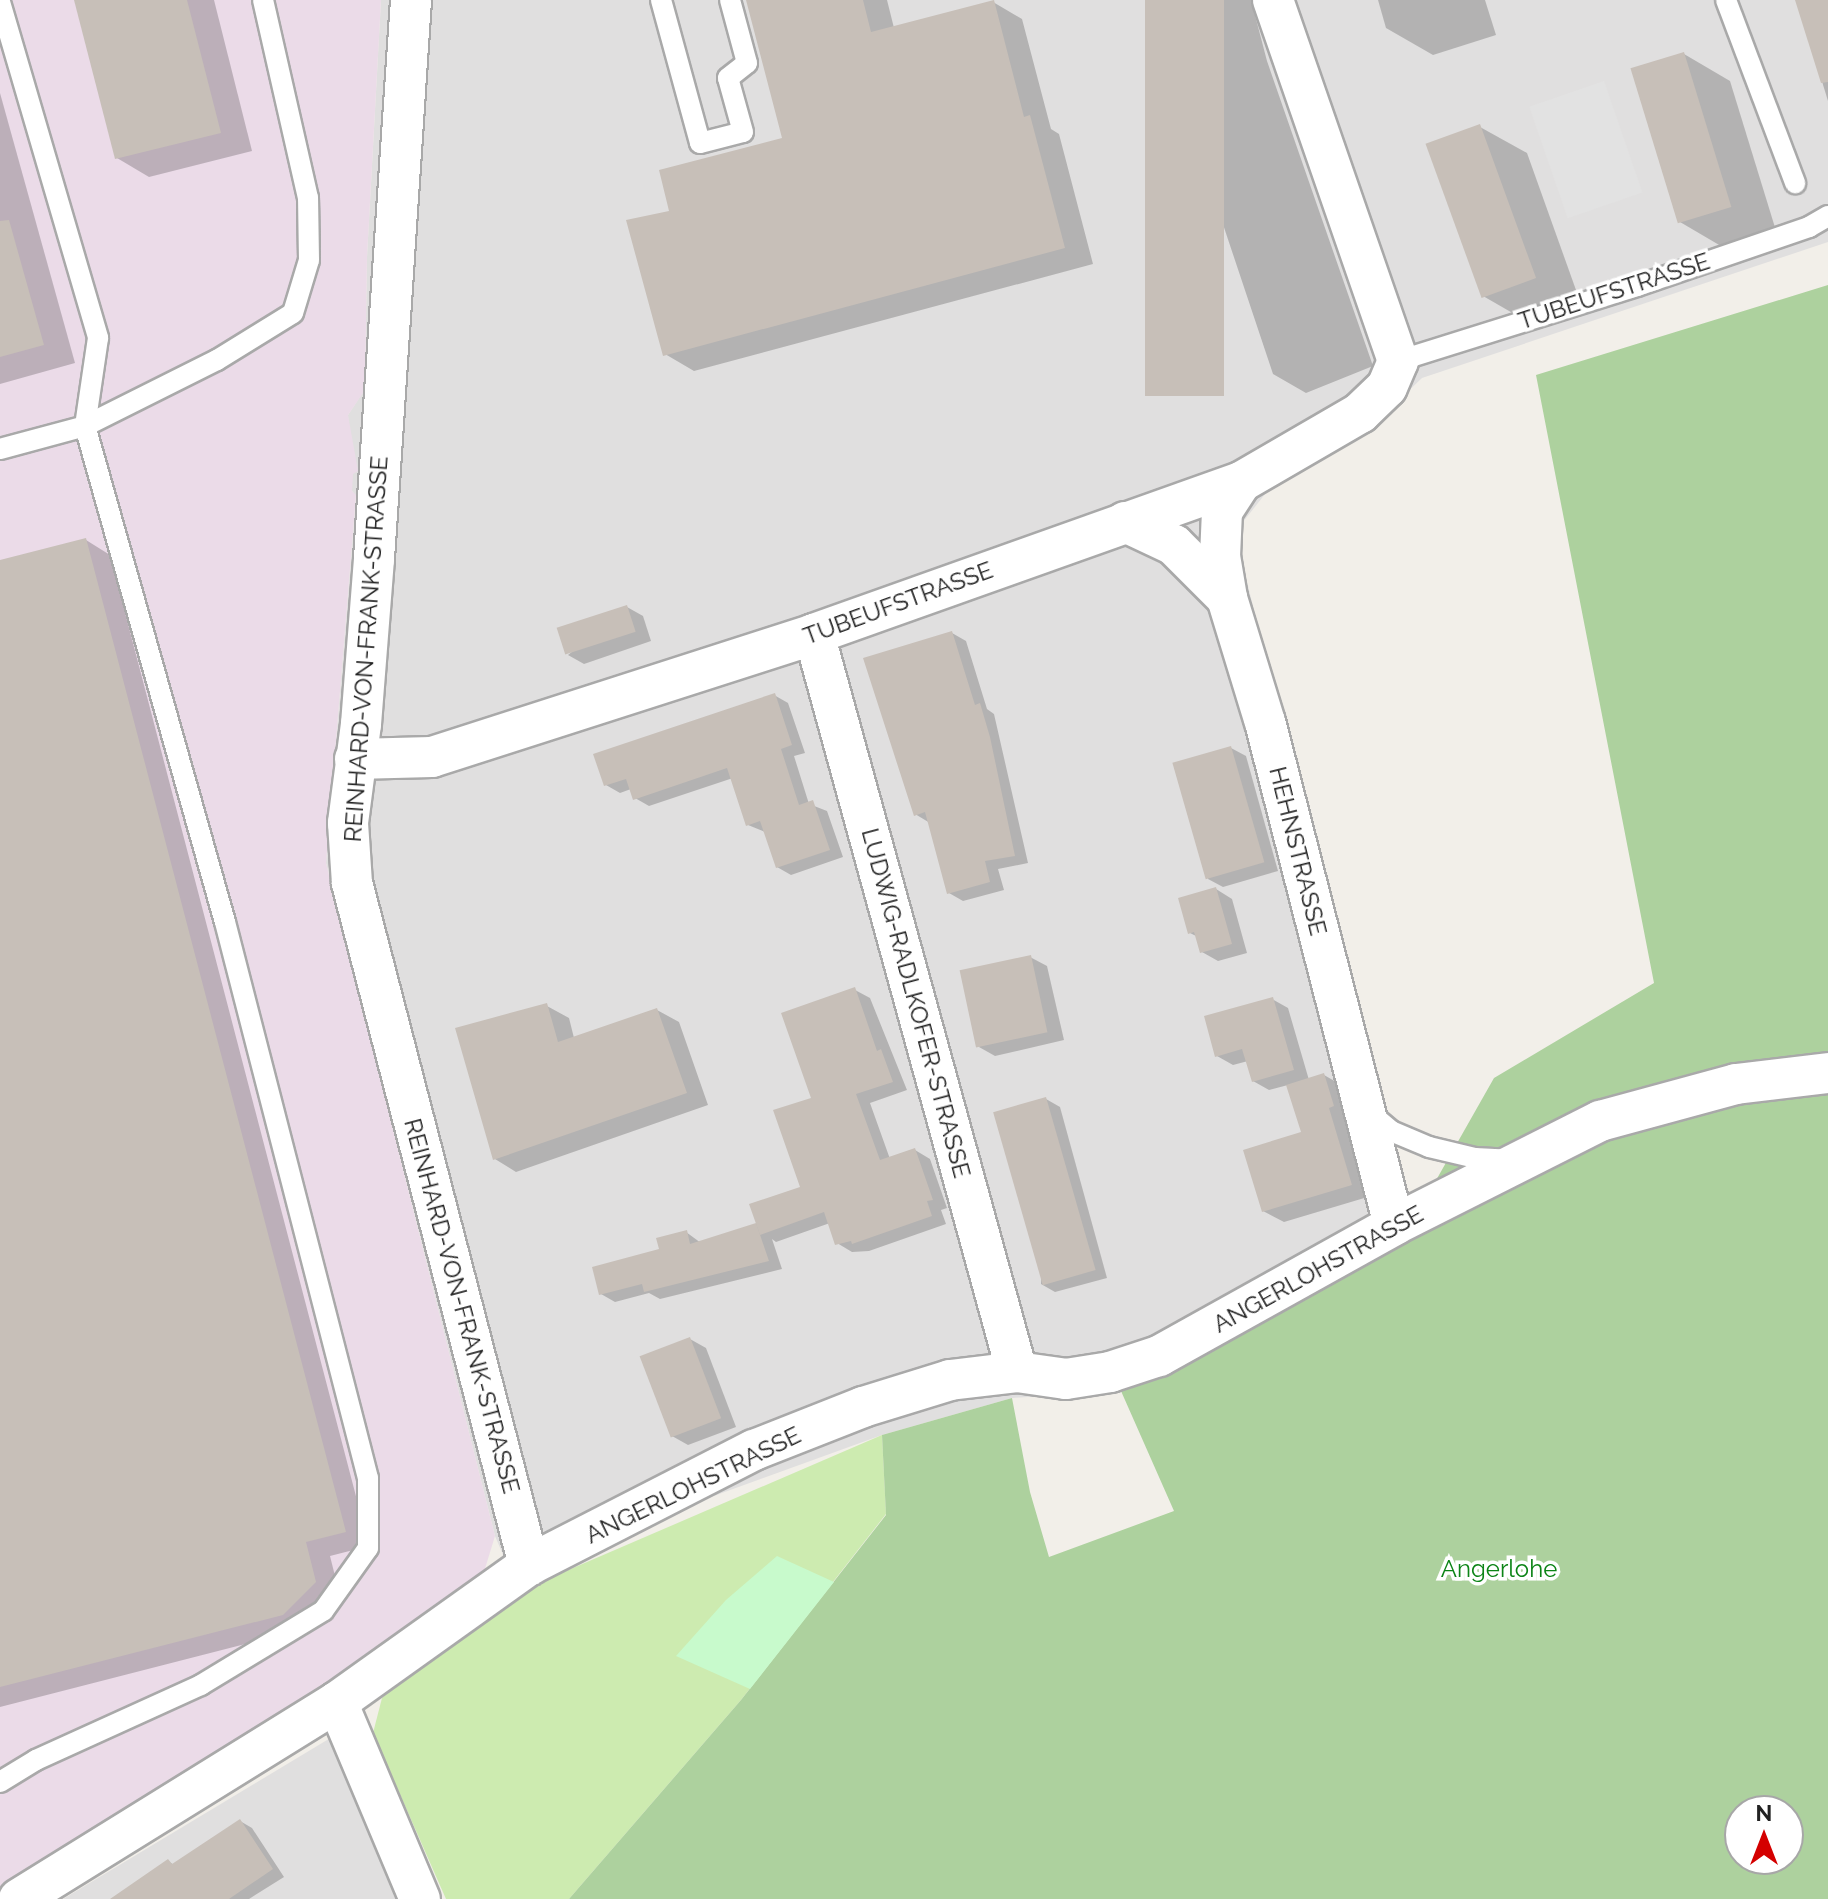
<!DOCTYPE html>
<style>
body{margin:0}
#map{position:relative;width:1828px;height:1899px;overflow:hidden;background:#f2efe9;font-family:Raleway,sans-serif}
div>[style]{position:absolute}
.residential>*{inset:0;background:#e0dfdf}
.industrial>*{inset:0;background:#ebdbe8}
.grass>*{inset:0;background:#cdebb0}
.forest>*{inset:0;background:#add19e}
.park>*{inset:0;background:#c8facc}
.parking>*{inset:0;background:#e2e2e2;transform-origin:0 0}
.shadow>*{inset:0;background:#0003}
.building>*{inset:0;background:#c7bfb8;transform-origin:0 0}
.roads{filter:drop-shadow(2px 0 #a9a9a9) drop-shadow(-2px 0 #a9a9a9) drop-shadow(0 2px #a9a9a9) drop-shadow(0 -2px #a9a9a9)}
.lane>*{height:20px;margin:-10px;padding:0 10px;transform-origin:10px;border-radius:10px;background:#fff}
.street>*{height:40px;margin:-20px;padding:0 20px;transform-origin:20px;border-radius:20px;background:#fff}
span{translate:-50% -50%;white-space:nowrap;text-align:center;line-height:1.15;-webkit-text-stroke:7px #fff;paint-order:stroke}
.street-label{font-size:24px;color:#222}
.park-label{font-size:24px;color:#0c8416}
.north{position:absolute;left:1724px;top:1795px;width:80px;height:80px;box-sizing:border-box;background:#fff;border:2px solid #a7a7a7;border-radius:50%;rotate:0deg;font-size:22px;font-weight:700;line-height:32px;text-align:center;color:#222}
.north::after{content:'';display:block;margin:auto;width:28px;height:36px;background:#d40000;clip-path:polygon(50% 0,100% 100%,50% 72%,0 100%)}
</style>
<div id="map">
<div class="residential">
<i style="clip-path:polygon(381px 0,1828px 0,1828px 242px,1422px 378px,1371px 427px,1273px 484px,1235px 532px,1405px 1235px,1237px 1334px,1121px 1391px,1012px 1398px,882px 1435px,631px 1526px,516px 1585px,495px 1536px,326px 863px,356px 496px,352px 491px,348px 415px,365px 389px,367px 257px)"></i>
<i style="clip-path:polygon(337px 1734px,405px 1899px,63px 1899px)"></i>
</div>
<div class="industrial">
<i style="clip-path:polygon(0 0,381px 0,367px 257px,365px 390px,348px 415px,358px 471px,353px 474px,352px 491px,356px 495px,326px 863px,495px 1536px,480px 1585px,0 1888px)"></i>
</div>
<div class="grass">
<i style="clip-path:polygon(882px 1435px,886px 1514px,741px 1700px,569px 1899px,446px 1899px,373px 1733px,382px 1698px,501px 1599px)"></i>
</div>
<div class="forest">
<i style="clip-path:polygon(evenodd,1828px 285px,1828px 1899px,569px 1899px,741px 1700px,886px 1515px,882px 1435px,1012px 1398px,1030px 1492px,1049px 1557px,1174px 1511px,1121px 1391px,1237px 1334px,1405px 1235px,1494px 1078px,1654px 983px,1536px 375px,1828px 285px,1740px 1811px,1788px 1811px,1788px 1859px,1740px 1859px,1740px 1811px)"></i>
</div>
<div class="park">
<i style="clip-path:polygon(777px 1556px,834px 1582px,750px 1689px,676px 1656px,726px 1600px)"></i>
</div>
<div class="parking">
<i style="left:1604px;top:81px;width:118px;height:79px;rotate:71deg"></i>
</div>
<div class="shadow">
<i style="clip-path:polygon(76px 0,214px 0,252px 151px,149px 177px,117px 158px)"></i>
<i style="clip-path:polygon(748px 0,887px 0,894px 28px,993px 2px,1022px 19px,1051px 129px,1059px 134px,1093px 264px,694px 371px,665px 354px,672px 212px,784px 139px)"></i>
<i style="clip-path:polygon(1148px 0,1251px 0,1267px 61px,1373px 366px,1306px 393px,1273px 374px)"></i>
<i style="clip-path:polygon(1378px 0,1485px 0,1496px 35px,1433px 55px,1386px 28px)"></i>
<i style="clip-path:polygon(1797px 0,1828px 0,1828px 101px)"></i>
<i style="clip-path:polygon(1684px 54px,1730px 81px,1777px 234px,1726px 249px,1680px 222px)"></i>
<i style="clip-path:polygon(0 93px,75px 363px,0 384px)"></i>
<i style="clip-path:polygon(1480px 127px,1527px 153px,1581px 304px,1530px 323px,1483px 296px)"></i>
<i style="clip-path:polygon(86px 540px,110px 555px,369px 1546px,330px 1556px,340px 1596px,308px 1628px,0 1707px,0 563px)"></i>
<i style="clip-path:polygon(627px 607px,643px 616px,651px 641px,584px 664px,568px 655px)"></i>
<i style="clip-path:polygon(952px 633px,966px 641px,987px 709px,994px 714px,1028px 863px,998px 869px,1004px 890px,963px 901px,949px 893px,930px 823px,915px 814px)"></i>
<i style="clip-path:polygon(774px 695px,788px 703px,805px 753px,794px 756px,809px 804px,827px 811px,843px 857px,791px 875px,777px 867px,765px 832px,748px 825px,733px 778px,649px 806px,635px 798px,631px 789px,620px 793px,606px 785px)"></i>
<i style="clip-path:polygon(1231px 748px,1246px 756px,1278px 871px,1223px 887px,1208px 879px)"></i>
<i style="clip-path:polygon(1216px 889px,1232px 899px,1247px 953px,1218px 961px,1202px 952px,1198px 937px,1190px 933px)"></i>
<i style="clip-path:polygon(1030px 957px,1047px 966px,1064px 1040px,995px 1056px,979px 1047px)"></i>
<i style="clip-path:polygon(855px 990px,870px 998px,907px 1090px,870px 1103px,890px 1159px,915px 1150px,930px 1159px,947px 1208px,941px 1210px,946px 1224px,869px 1251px,852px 1252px,837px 1243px,830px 1223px,776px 1242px,772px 1239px,782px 1269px,660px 1299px,649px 1293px,615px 1302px,601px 1294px,686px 1232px,701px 1243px,755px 1225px,803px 1188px,813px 1099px)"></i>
<i style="clip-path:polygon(1272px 999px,1288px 1008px,1309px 1080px,1324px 1075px,1345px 1087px,1371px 1196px,1284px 1222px,1263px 1211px,1303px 1133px,1288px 1085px,1269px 1090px,1253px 1081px,1248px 1061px,1233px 1065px,1217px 1056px)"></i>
<i style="clip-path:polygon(547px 1006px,569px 1018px,574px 1038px,657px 1010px,679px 1022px,708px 1105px,516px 1172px,495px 1159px)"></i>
<i style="clip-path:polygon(1046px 1099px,1060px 1107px,1107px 1278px,1055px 1292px,1041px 1284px)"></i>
<i style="clip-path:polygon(690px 1339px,706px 1348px,736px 1427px,688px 1445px,672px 1436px)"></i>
<i style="clip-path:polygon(240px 1821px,252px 1828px,284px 1877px,249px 1899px,115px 1899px,168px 1861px,174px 1865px)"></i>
</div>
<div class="building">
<i style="clip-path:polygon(74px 0,187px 0,221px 133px,115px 159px)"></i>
<i style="clip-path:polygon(746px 0,863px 0,871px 32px,994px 0,1024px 117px,1030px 115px,1065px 248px,663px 356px,626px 220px,669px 211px,659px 170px,782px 138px)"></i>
<i style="left:1145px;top:0;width:79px;height:396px"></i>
<i style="clip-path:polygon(1795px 0,1828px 0,1828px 82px,1821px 83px)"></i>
<i style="left:1684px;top:52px;width:162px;height:56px;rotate:73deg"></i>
<i style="left:1480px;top:124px;width:164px;height:58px;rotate:70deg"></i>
<i style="clip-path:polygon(9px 220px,44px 345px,0 357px,0 221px)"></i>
<i style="clip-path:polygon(86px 538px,346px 1532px,306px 1542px,316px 1582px,283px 1615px,0 1687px,0 560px)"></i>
<i style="left:627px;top:605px;width:28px;height:74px;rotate:72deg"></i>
<i style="clip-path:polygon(952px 631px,975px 705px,980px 703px,990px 737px,1015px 856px,985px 861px,990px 882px,947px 894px,925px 812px,914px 816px,863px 658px)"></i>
<i style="clip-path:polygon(775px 693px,792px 745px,781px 749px,799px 805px,813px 800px,830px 850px,776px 868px,760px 821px,746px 826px,727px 768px,633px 800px,626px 779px,604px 786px,593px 754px)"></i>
<i style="left:1231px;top:746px;width:121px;height:61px;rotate:74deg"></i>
<i style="clip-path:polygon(1216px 887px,1232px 944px,1200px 953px,1194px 932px,1188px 934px,1178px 898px)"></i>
<i style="left:1031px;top:955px;width:79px;height:73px;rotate:78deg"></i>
<i style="clip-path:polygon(855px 987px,877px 1051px,881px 1049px,893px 1082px,856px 1094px,880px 1160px,915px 1148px,933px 1200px,927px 1201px,932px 1216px,852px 1244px,851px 1241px,835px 1245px,824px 1212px,760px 1235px,749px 1204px,800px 1187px,773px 1110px,811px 1098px,781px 1013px)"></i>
<i style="clip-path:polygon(1273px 997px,1294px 1070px,1252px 1082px,1242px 1049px,1215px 1057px,1204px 1016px)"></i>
<i style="clip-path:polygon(547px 1003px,558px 1042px,657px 1008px,687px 1093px,493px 1160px,455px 1028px)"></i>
<i style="clip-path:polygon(1324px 1073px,1334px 1106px,1329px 1108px,1352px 1185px,1262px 1212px,1243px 1150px,1301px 1132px,1286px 1085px)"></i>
<i style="left:1046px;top:1097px;width:180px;height:55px;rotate:74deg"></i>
<i style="clip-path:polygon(756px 1223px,769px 1261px,644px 1292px,642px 1284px,599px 1295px,592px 1267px,659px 1249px,656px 1238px,687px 1230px,690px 1244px)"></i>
<i style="left:690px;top:1337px;width:87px;height:54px;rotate:69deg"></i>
<i style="clip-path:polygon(240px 1819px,273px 1869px,229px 1899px,110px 1899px,168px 1859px,172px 1864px)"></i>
</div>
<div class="roads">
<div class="lane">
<i style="left:661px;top:0;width:148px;rotate:74.7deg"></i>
<i style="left:700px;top:143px;width:44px;rotate:-14.3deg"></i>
<i style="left:743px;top:132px;width:56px;rotate:-105.5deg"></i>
<i style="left:728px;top:78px;width:24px;rotate:-38deg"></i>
<i style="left:747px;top:63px;width:65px;rotate:-105.1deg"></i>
<i style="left:1726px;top:0;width:196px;rotate:69.3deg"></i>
<i style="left:0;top:2px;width:350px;rotate:73.7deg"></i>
<i style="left:98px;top:338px;width:89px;rotate:98.4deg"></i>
<i style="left:85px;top:426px;width:515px;rotate:74.24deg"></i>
<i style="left:225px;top:922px;width:574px;rotate:75.58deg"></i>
<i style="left:368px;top:1478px;width:70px;rotate:90deg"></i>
<i style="left:368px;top:1548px;width:77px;rotate:125.5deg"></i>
<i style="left:323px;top:1611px;width:143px;rotate:148.8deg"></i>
<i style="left:201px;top:1685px;width:181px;rotate:155.6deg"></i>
<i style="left:36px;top:1760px;width:42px;rotate:148.6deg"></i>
<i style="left:1398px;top:361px;width:250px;rotate:-17.4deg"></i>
<i style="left:1637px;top:286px;width:182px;rotate:-18.9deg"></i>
<i style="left:1809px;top:227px;width:22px;rotate:-30deg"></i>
<i style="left:0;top:449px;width:88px;rotate:-15.1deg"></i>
<i style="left:85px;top:426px;width:148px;rotate:-26.6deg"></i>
<i style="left:217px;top:360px;width:89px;rotate:-31.7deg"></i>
<i style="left:293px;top:313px;width:55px;rotate:-73.2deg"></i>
<i style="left:309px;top:260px;width:62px;rotate:-90.9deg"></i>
<i style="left:308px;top:198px;width:203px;rotate:-102.8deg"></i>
<i style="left:1371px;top:1114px;width:26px;rotate:40deg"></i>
<i style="left:1391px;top:1131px;width:41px;rotate:22.8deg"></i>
<i style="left:1429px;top:1147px;width:47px;rotate:13.4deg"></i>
<i style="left:1475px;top:1158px;width:34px;rotate:3deg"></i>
</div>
<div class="street">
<i style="left:411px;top:0;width:560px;rotate:93.79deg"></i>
<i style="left:374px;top:559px;width:166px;rotate:94.5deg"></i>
<i style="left:361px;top:724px;width:100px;rotate:97.5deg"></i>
<i style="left:348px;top:823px;width:60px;rotate:86.2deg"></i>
<i style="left:352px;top:883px;width:705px;rotate:75.45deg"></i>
<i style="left:1241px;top:482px;width:35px;rotate:123deg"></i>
<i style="left:1222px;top:511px;width:45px;rotate:92.5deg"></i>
<i style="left:1220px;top:556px;width:43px;rotate:80.5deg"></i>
<i style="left:1227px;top:598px;width:130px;rotate:73deg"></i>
<i style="left:1265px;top:722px;width:519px;rotate:75.62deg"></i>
<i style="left:1125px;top:522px;width:54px;rotate:25.1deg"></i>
<i style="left:1174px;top:545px;width:75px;rotate:45deg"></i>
<i style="left:814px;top:634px;width:765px;rotate:74.62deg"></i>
<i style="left:355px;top:759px;width:77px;rotate:-1.5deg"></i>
<i style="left:432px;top:757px;width:401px;rotate:-17.8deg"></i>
<i style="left:814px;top:634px;width:453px;rotate:-19.6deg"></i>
<i style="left:1241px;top:482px;width:138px;rotate:-30.1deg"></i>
<i style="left:1360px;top:413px;width:37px;rotate:-44deg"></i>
<i style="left:1387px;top:387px;width:28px;rotate:-67deg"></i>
<i style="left:1398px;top:361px;width:382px;rotate:-109.1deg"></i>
<i style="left:337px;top:1702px;width:214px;rotate:67.2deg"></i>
<i style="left:19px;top:1899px;width:374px;rotate:-31.8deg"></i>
<i style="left:337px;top:1702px;width:236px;rotate:-35.5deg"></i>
<i style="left:529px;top:1565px;width:253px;rotate:-27.1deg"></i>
<i style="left:754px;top:1450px;width:117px;rotate:-21.5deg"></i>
<i style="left:863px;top:1407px;width:91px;rotate:-17.2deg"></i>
<i style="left:950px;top:1380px;width:67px;rotate:-6.8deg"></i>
<i style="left:1017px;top:1372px;width:49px;rotate:8.1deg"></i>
<i style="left:1066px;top:1379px;width:45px;rotate:-9deg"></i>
<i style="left:1110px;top:1372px;width:52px;rotate:-18.1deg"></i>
<i style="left:1159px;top:1356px;width:269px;rotate:-29.1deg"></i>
<i style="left:1394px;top:1225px;width:231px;rotate:-26.8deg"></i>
<i style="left:1600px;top:1121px;width:141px;rotate:-15.2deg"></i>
<i style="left:1736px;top:1084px;width:93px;rotate:-6.8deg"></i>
</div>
</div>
<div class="street-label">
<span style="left:1614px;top:291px;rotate:-18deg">TUBEUFSTRASSE</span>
<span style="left:898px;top:603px;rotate:-20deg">TUBEUFSTRASSE</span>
<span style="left:366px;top:649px;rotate:-86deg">REINHARD-VON-FRANK-STRASSE</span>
<span style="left:1298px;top:851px;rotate:76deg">HEHNSTRASSE</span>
<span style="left:916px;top:1003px;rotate:75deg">LUDWIG-RADLKOFER-STRASSE</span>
<span style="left:1318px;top:1269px;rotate:-29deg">ANGERLOHSTRASSE</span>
<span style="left:462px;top:1306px;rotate:75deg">REINHARD-VON-FRANK-STRASSE</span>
<span style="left:693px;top:1485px;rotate:-26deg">ANGERLOHSTRASSE</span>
</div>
<div class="park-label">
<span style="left:1499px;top:1569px">Angerlohe</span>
</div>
<div class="north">N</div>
</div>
